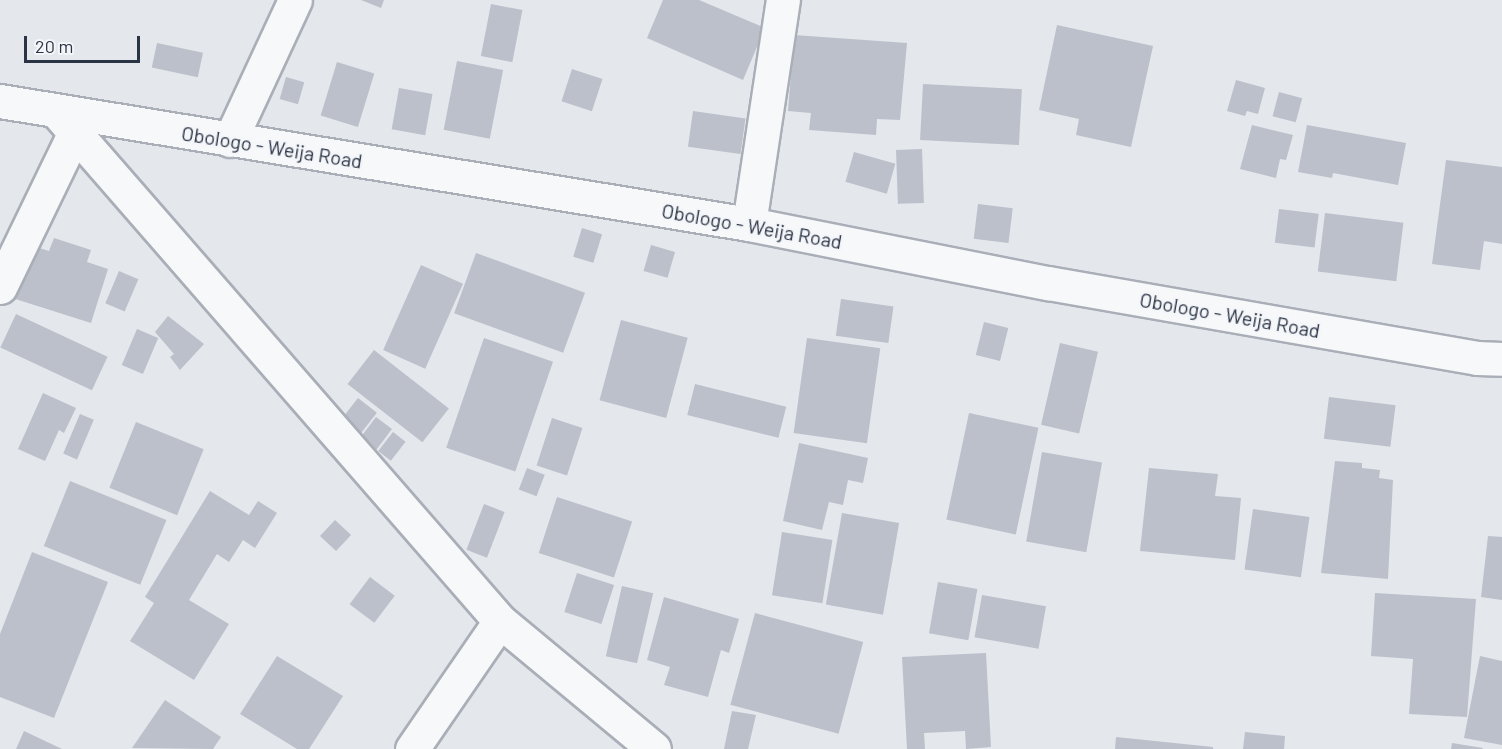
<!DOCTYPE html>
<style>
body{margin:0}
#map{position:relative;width:1502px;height:749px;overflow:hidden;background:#e4e7ec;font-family:Barlow,sans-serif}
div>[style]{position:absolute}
.building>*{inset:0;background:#bbc0ca;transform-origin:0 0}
.roads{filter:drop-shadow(2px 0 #a9aeb7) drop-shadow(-2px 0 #a9aeb7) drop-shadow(0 2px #a9aeb7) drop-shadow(0 -2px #a9aeb7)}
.minor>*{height:33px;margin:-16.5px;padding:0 16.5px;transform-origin:16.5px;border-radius:16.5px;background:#f7f8fa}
.tertiary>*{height:33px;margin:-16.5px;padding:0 16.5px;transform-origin:16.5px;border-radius:16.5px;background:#f7f8fa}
span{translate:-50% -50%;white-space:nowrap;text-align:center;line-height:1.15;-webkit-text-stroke:5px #f4f6f9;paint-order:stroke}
.street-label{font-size:20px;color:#2b3445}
.scale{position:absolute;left:24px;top:36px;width:116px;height:27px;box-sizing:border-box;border:3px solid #2b3445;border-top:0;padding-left:8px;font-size:18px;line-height:21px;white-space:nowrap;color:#2b3445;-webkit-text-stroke:4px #f4f6f9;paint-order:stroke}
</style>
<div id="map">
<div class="building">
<i style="clip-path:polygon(361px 0,384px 0,381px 8px)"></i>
<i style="clip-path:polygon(663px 0,699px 0,765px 28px,743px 80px,647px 38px)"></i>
<i style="left:491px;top:4px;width:32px;height:53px;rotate:11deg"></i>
<i style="clip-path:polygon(1057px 25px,1153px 46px,1131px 147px,1076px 135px,1079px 119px,1039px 110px)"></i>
<i style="clip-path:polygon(794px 35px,907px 43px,900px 120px,877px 119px,876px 135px,809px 130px,811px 113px,788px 111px)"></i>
<i style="left:157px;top:43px;width:47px;height:25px;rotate:12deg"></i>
<i style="left:457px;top:61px;width:47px;height:70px;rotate:11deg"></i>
<i style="left:337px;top:62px;width:39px;height:56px;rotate:17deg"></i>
<i style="left:572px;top:69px;width:32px;height:34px;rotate:18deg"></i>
<i style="left:286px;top:77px;width:19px;height:23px;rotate:16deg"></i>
<i style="clip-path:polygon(1236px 80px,1265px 88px,1258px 114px,1247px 111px,1245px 116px,1227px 111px)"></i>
<i style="left:923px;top:84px;width:99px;height:56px;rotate:3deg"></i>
<i style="left:399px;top:88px;width:34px;height:42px;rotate:10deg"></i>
<i style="left:1279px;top:92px;width:24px;height:25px;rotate:15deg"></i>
<i style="left:693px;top:111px;width:53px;height:36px;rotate:8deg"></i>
<i style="clip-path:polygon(1252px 125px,1293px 135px,1286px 160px,1280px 159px,1276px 178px,1240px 169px)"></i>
<i style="clip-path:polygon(1307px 125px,1406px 143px,1398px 185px,1333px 173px,1332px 178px,1298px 172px)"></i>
<i style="left:922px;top:149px;width:54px;height:26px;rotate:88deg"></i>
<i style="left:854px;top:152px;width:43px;height:31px;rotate:16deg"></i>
<i style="clip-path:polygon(1446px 160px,1502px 167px,1502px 244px,1484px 241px,1480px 270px,1432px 264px)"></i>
<i style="left:978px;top:204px;width:35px;height:35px;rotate:7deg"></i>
<i style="left:1279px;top:209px;width:40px;height:34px;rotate:7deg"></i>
<i style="left:1325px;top:213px;width:79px;height:59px;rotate:7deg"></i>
<i style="left:582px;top:228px;width:21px;height:30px;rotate:17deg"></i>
<i style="clip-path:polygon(54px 238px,91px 250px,87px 262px,108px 269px,91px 323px,9px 297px,26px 244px,49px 251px)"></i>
<i style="left:651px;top:245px;width:25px;height:27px;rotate:16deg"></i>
<i style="left:476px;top:253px;width:116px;height:64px;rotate:20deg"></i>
<i style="left:421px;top:265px;width:46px;height:93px;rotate:24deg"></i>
<i style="left:119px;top:271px;width:21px;height:35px;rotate:23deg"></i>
<i style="left:841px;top:299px;width:53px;height:37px;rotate:8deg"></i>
<i style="left:16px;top:314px;width:101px;height:37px;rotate:25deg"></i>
<i style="clip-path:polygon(168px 316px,204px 344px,180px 370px,170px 357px,174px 354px,155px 332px)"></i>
<i style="left:621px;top:320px;width:69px;height:83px;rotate:15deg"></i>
<i style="left:984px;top:322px;width:25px;height:34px;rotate:14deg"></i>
<i style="left:137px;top:329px;width:23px;height:39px;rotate:23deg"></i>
<i style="left:484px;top:338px;width:73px;height:116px;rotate:19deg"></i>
<i style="left:807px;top:338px;width:74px;height:96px;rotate:8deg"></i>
<i style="left:1060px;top:343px;width:39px;height:84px;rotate:13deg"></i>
<i style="left:374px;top:350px;width:95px;height:43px;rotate:38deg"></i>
<i style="left:695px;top:384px;width:94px;height:32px;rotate:14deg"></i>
<i style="clip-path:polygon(43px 393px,76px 408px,64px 433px,59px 430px,45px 461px,18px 449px)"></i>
<i style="left:1329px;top:397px;width:67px;height:42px;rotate:7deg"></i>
<i style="left:358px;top:398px;width:24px;height:28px;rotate:38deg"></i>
<i style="left:969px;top:413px;width:71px;height:109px;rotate:12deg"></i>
<i style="left:80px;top:414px;width:15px;height:43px;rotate:23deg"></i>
<i style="left:376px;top:417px;width:20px;height:26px;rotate:37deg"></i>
<i style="left:552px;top:418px;width:32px;height:50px;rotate:18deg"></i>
<i style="left:136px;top:422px;width:73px;height:71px;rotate:22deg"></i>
<i style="left:393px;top:432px;width:16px;height:24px;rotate:38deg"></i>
<i style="clip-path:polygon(799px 443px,868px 458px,863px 483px,848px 480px,843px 505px,829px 502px,822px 530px,783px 521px)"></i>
<i style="left:1042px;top:452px;width:61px;height:91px;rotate:10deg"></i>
<i style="clip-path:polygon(1335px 461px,1362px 463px,1362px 468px,1380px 470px,1379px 478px,1393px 480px,1388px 579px,1321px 573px)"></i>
<i style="left:527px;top:468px;width:19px;height:23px;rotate:21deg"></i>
<i style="clip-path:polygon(1149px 468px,1218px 474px,1215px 496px,1241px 498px,1235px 560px,1140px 551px)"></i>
<i style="left:70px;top:481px;width:104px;height:70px;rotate:22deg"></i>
<i style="clip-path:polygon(210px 491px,249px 515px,258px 501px,277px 513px,255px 548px,243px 540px,229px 562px,217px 554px,189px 600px,229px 624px,194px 680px,130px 641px,154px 603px,145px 597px)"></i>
<i style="left:557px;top:497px;width:79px;height:59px;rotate:18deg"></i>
<i style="left:484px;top:504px;width:22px;height:49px;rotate:21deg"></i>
<i style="left:1253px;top:509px;width:57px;height:61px;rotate:8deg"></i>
<i style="left:842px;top:513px;width:58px;height:93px;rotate:10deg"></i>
<i style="left:335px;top:520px;width:22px;height:22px;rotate:43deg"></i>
<i style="left:782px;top:532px;width:51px;height:64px;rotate:9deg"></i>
<i style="clip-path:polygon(1488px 536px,1502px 537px,1502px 600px,1481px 597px)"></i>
<i style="clip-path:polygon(32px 552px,108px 582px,54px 718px,0 697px,0 634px)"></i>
<i style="left:577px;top:573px;width:39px;height:41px;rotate:18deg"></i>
<i style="left:370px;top:577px;width:31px;height:34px;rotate:37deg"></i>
<i style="left:938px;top:582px;width:40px;height:52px;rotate:10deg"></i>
<i style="left:622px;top:586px;width:32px;height:72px;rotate:13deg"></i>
<i style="clip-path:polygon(1375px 593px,1476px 599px,1467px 717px,1409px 714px,1413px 659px,1371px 656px)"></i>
<i style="left:982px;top:595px;width:65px;height:43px;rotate:10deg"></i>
<i style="clip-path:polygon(664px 597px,739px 619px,729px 653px,721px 650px,708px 697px,664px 685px,670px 667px,647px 660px)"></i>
<i style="left:755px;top:613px;width:112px;height:95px;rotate:15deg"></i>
<i style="clip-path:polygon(986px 653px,991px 747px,966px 749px,965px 731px,924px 733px,925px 749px,907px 749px,902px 657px)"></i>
<i style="clip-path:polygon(277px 656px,343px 696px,309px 749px,297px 749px,240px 714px)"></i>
<i style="clip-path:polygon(1480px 656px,1502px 661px,1502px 745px,1464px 738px)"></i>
<i style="clip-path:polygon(165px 700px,221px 737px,213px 749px,132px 748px)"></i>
<i style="clip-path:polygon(732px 711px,756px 715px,748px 749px,724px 749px)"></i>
<i style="clip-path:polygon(24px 731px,62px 749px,16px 749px)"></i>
<i style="clip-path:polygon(1245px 732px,1285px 736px,1284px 749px,1243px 749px)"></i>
<i style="clip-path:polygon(1116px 737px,1213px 747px,1213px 749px,1115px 749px)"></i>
<i style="clip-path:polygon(1452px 743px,1483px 748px,1482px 749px,1451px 749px)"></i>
</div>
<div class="roads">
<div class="minor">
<i style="left:56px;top:111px;width:676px;rotate:48.96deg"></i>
<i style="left:500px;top:621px;width:200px;rotate:39.7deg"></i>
<i style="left:230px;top:140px;width:154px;rotate:-65.1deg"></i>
<i style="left:749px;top:224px;width:227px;rotate:-81.4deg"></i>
<i style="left:0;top:287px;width:170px;rotate:-64.2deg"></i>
<i style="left:412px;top:749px;width:155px;rotate:-55.5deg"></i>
</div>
<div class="tertiary">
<i style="left:0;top:101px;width:759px;rotate:9.33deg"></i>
<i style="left:749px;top:224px;width:305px;rotate:11.2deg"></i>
<i style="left:1048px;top:283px;width:436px;rotate:9.9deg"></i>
<i style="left:1477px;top:358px;width:25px;rotate:2deg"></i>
</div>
</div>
<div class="street-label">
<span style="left:272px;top:147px;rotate:9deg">Obologo - Weija Road</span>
<span style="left:752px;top:226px;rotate:10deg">Obologo - Weija Road</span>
<span style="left:1230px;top:315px;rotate:10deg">Obologo - Weija Road</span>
</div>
<div class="scale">20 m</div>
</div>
